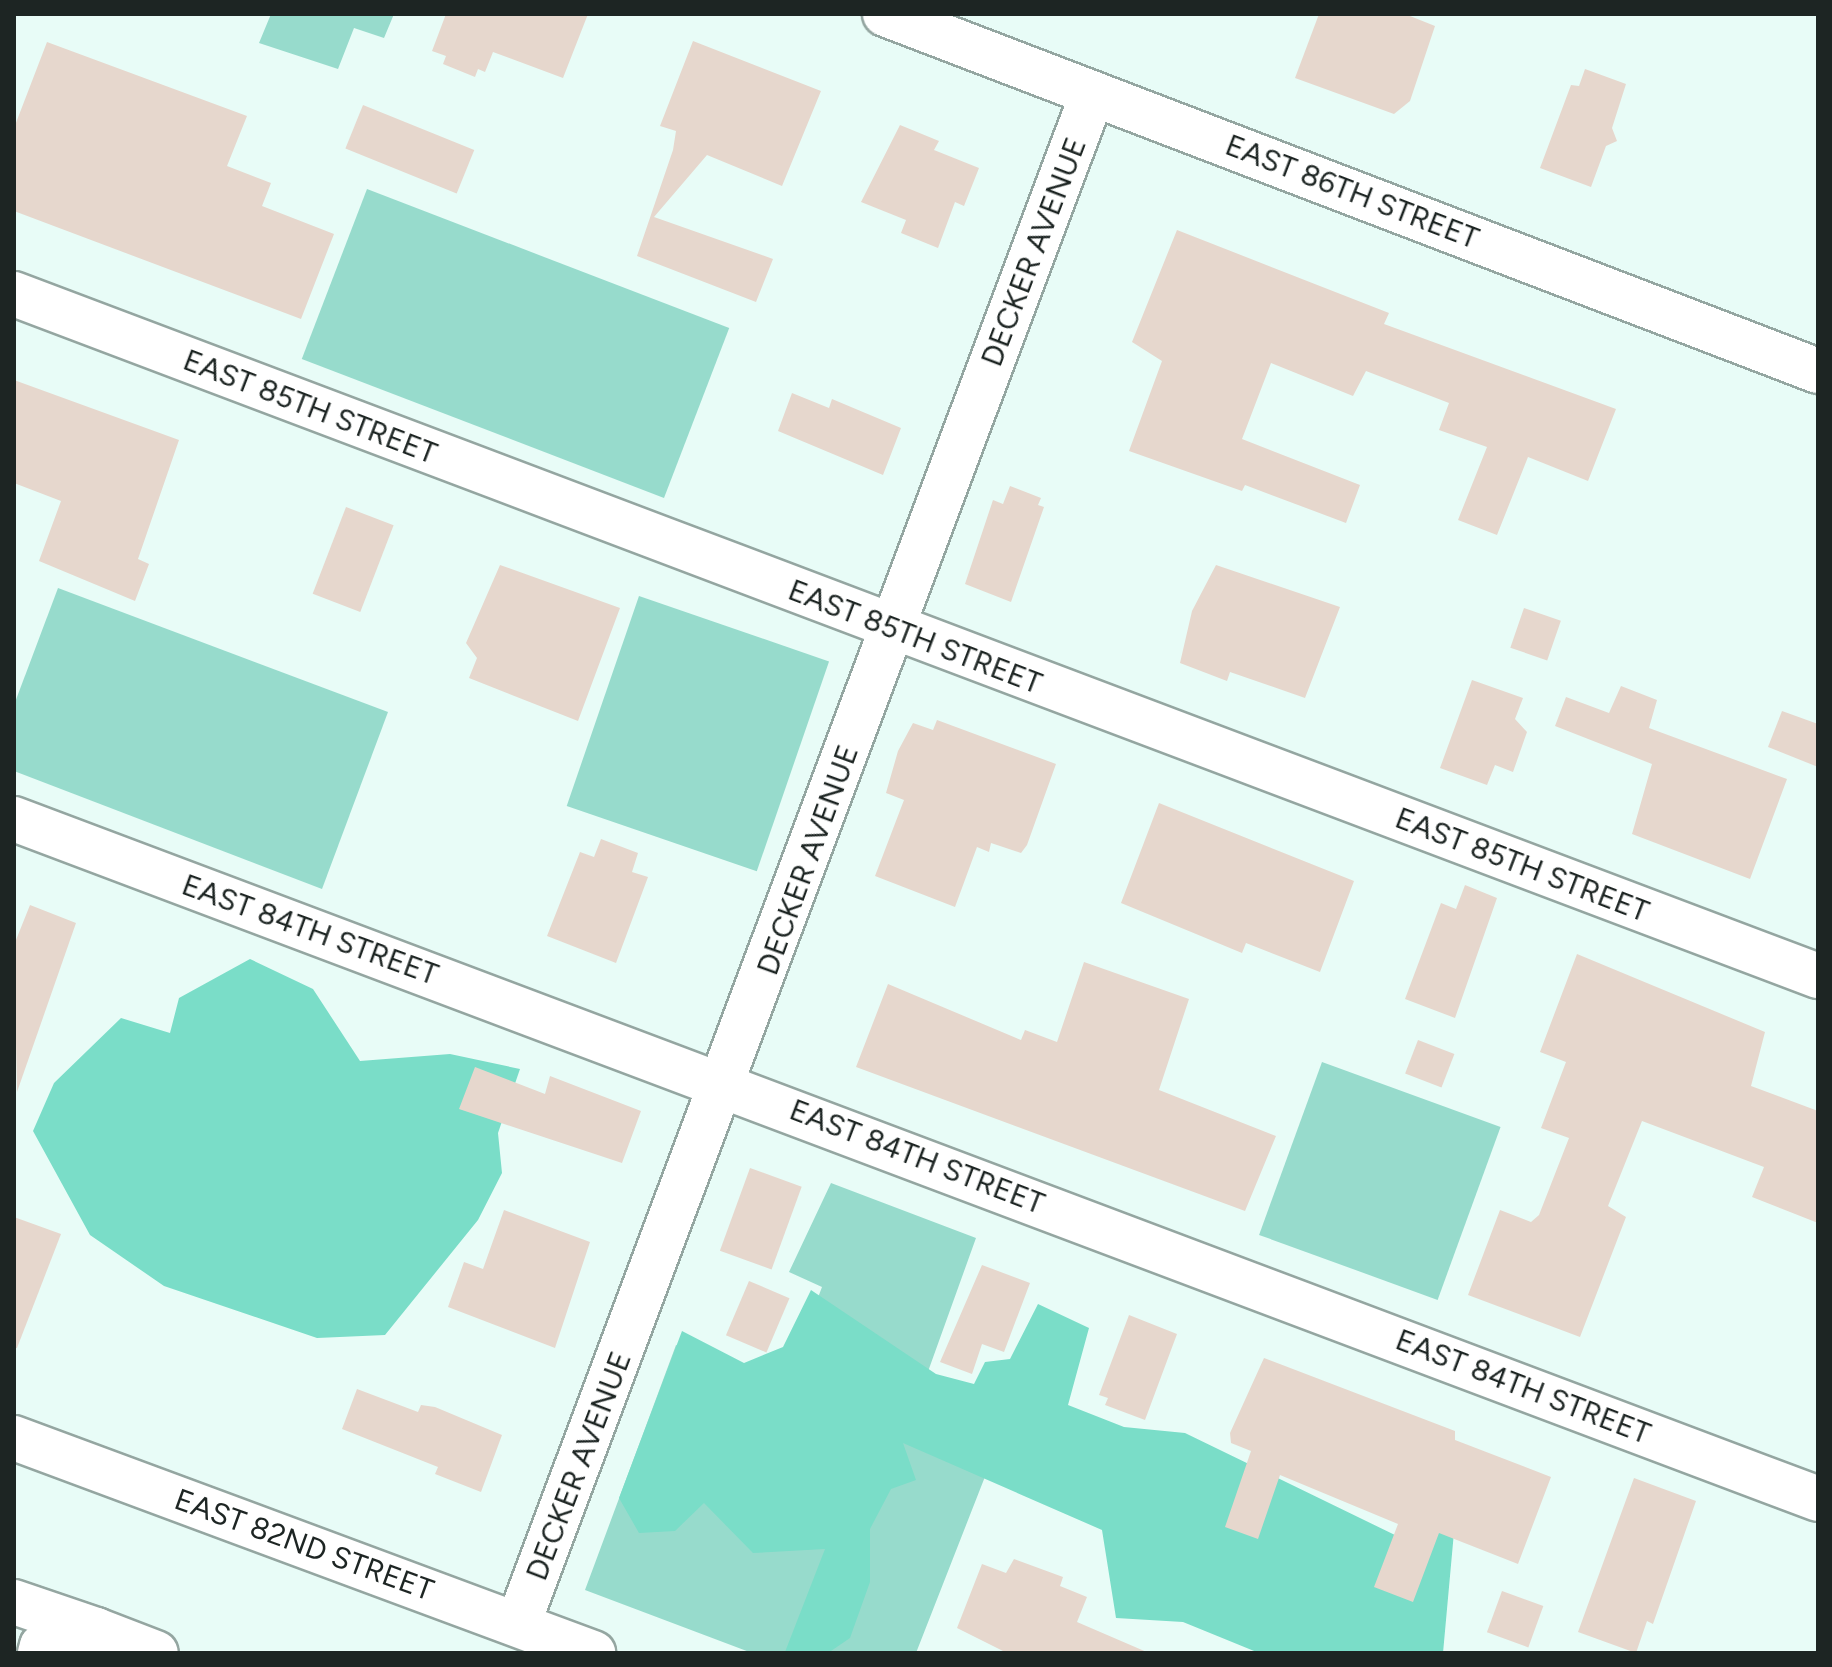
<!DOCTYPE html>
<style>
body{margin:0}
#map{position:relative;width:1832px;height:1667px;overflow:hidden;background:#e8fcf7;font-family:Figtree,sans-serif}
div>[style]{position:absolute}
.green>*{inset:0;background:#97dbcc;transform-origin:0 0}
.forest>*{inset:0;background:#7addc8}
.building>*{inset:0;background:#e6d7cd;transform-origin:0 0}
.roads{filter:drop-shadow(2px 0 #94a6a1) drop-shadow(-2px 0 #94a6a1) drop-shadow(0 2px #94a6a1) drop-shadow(0 -2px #94a6a1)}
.minor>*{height:44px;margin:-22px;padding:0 22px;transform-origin:22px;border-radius:22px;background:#fff}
span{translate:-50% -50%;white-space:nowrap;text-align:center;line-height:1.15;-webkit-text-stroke:6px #fff;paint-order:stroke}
.street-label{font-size:30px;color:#1d2523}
.frame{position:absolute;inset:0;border:16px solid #1d2523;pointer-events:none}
</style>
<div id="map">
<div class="green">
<i style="clip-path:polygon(271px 14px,394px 14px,384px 38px,354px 28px,338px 69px,259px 43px)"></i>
<i style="left:367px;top:189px;width:388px;height:182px;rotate:21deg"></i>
<i style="clip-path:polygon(58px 588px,388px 712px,322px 889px,14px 771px,14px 705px)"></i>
<i style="left:639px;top:596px;width:201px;height:222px;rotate:19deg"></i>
<i style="left:1322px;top:1062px;width:190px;height:184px;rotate:20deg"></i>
<i style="clip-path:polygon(831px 1183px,976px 1238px,921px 1391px,1006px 1423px,916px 1653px,752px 1653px,585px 1590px,676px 1345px,747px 1372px,799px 1348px,822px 1287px,789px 1272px)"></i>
</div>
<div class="forest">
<i style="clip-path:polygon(250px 959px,313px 989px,360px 1061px,450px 1054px,520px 1069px,498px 1133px,502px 1173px,478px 1220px,385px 1335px,317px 1338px,164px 1286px,90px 1235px,33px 1131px,54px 1083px,121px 1018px,170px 1033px,179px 998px)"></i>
<i style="clip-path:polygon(811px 1290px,936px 1374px,974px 1384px,985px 1362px,1010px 1359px,1038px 1304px,1089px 1328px,1068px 1405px,1124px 1427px,1185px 1433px,1397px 1536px,1454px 1532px,1443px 1653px,1259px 1653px,1183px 1622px,1116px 1618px,1102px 1530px,903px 1443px,916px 1480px,891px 1489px,870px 1529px,870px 1582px,850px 1638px,828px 1653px,785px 1652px,825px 1549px,753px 1553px,704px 1503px,675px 1531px,639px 1533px,619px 1498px,682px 1331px,744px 1363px,783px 1347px)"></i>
</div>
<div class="building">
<i style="clip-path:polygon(446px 14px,588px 14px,563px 78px,493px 52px,485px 72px,478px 69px,475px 77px,443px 64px,446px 56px,432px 51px)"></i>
<i style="clip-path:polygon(1319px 14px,1405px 14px,1435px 26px,1410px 101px,1394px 114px,1295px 78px)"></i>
<i style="clip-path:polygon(693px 41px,821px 91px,782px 186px,707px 155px,654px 217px,773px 259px,756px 302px,637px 256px,673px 150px,676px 131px,660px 126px)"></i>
<i style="clip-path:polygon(47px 42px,247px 116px,227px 166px,271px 183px,262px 206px,334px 234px,301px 319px,14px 211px,14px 128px)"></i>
<i style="clip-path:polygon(1585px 69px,1626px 84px,1612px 128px,1617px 141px,1606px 146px,1591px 187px,1540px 168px,1571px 85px,1579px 86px)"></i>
<i style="left:363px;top:105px;width:120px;height:47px;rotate:22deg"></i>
<i style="clip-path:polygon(900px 125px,939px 141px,934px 150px,979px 168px,964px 206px,955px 202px,938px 248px,901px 233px,906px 220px,861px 202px)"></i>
<i style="clip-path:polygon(1177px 230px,1389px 313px,1384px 324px,1616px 409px,1588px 481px,1528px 457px,1497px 535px,1458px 520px,1487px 447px,1439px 430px,1449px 403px,1366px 371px,1353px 396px,1271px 363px,1242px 439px,1360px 485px,1346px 523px,1245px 485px,1242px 491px,1129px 451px,1162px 361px,1132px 342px)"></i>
<i style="clip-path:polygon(14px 380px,179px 440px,138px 559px,149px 564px,135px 601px,39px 561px,61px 501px,14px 483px)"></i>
<i style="clip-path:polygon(792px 393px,829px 408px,832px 399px,901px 428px,883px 475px,778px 431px)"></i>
<i style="clip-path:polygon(1010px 486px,1041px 498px,1038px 505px,1044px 507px,1011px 602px,965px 584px,993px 500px,1003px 504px)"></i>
<i style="left:346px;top:507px;width:51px;height:93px;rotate:21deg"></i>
<i style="clip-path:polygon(500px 565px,620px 608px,578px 721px,469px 678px,477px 658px,466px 643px)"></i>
<i style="clip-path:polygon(1216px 565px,1340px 607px,1305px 698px,1230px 672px,1227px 681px,1180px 663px,1192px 611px)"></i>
<i style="left:1524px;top:608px;width:39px;height:42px;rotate:19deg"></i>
<i style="clip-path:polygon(1472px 680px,1523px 698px,1515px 719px,1527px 732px,1513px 772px,1495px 765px,1487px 785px,1440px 768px)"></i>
<i style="clip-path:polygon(1621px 686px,1657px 700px,1649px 728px,1787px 779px,1750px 879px,1632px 834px,1652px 764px,1555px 726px,1566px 697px,1609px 713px)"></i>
<i style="clip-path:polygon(1782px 711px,1818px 724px,1818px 767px,1768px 747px)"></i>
<i style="clip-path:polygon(937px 720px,1056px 764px,1027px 845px,1021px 853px,991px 843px,989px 852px,977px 847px,955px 907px,875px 876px,904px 800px,886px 793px,898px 751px,913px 723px,933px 730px)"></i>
<i style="clip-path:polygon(1159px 803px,1354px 881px,1320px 972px,1246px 943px,1242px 953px,1121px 903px)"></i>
<i style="clip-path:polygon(601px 839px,638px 853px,632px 872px,648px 877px,616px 963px,547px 936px,580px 852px,594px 857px)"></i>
<i style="clip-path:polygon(1465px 885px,1497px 898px,1455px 1018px,1405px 999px,1441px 903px,1456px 909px)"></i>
<i style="clip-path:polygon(30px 905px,76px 923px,17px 1092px,14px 945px)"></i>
<i style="clip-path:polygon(1577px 954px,1765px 1032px,1751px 1086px,1818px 1111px,1818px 1223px,1752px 1197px,1764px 1167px,1642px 1121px,1608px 1206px,1626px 1217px,1580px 1337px,1468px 1295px,1500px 1210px,1531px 1222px,1539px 1215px,1569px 1138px,1541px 1128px,1566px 1062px,1540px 1052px)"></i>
<i style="clip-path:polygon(1084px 962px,1189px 999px,1159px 1090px,1276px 1136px,1245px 1211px,856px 1067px,888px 984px,1021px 1040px,1025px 1030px,1057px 1042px)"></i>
<i style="left:1418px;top:1040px;width:39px;height:36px;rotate:21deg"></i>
<i style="clip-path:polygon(475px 1067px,545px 1094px,550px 1076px,641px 1111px,622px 1163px,459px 1109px)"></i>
<i style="left:750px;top:1168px;width:55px;height:88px;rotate:20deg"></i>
<i style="clip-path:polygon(504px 1210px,590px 1242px,555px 1348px,448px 1307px,464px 1262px,483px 1269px)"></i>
<i style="clip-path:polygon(14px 1217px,61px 1234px,17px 1348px,14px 1348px)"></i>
<i style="clip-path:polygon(982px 1265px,1030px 1283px,1004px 1352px,982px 1344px,972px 1374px,940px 1362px)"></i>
<i style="left:749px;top:1281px;width:44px;height:59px;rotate:23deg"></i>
<i style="clip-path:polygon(1129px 1315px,1177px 1334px,1145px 1420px,1105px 1405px,1108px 1398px,1099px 1395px)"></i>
<i style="clip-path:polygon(1264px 1358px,1455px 1431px,1455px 1440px,1551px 1477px,1518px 1564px,1439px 1533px,1413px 1602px,1374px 1587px,1398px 1524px,1280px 1475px,1258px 1539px,1225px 1527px,1251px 1451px,1231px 1443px,1230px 1433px)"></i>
<i style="clip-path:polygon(357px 1389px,418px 1412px,421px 1405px,435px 1407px,502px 1435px,481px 1492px,435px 1474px,438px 1467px,342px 1429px)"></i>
<i style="clip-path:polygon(1634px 1478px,1696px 1501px,1653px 1624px,1647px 1621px,1636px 1653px,1578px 1632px)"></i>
<i style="clip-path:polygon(1014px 1559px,1063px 1577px,1060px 1586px,1087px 1597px,1077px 1622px,1149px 1653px,1007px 1653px,957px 1628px,982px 1564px,1006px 1573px)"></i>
<i style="left:1502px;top:1591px;width:44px;height:44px;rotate:20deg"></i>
</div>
<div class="roads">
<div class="minor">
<i style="left:885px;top:14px;width:999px;rotate:20.94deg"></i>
<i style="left:14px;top:294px;width:1929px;rotate:20.71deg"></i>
<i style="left:14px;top:819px;width:1928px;rotate:20.65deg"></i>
<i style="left:14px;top:1438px;width:618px;rotate:20.37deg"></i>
<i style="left:14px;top:1602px;width:87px;rotate:18.9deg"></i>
<i style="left:518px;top:1624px;width:1635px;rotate:-69.42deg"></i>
<i style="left:40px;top:1653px;width:7px;rotate:-74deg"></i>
<i style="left:42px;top:1646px;width:56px;rotate:-16.5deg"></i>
<i style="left:96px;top:1630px;width:64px;rotate:21deg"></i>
</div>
</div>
<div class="street-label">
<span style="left:1352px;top:192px;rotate:21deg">EAST 86TH STREET</span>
<span style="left:1034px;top:252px;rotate:-69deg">DECKER AVENUE</span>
<span style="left:310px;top:407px;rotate:21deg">EAST 85TH STREET</span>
<span style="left:915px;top:637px;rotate:21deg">EAST 85TH STREET</span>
<span style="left:808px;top:860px;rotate:-70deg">DECKER AVENUE</span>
<span style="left:1522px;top:865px;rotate:21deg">EAST 85TH STREET</span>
<span style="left:310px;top:930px;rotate:20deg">EAST 84TH STREET</span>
<span style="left:917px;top:1157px;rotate:21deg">EAST 84TH STREET</span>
<span style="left:1523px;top:1387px;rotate:21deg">EAST 84TH STREET</span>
<span style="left:579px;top:1466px;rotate:-69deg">DECKER AVENUE</span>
<span style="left:304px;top:1545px;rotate:20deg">EAST 82ND STREET</span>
</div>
<div class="frame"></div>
</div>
